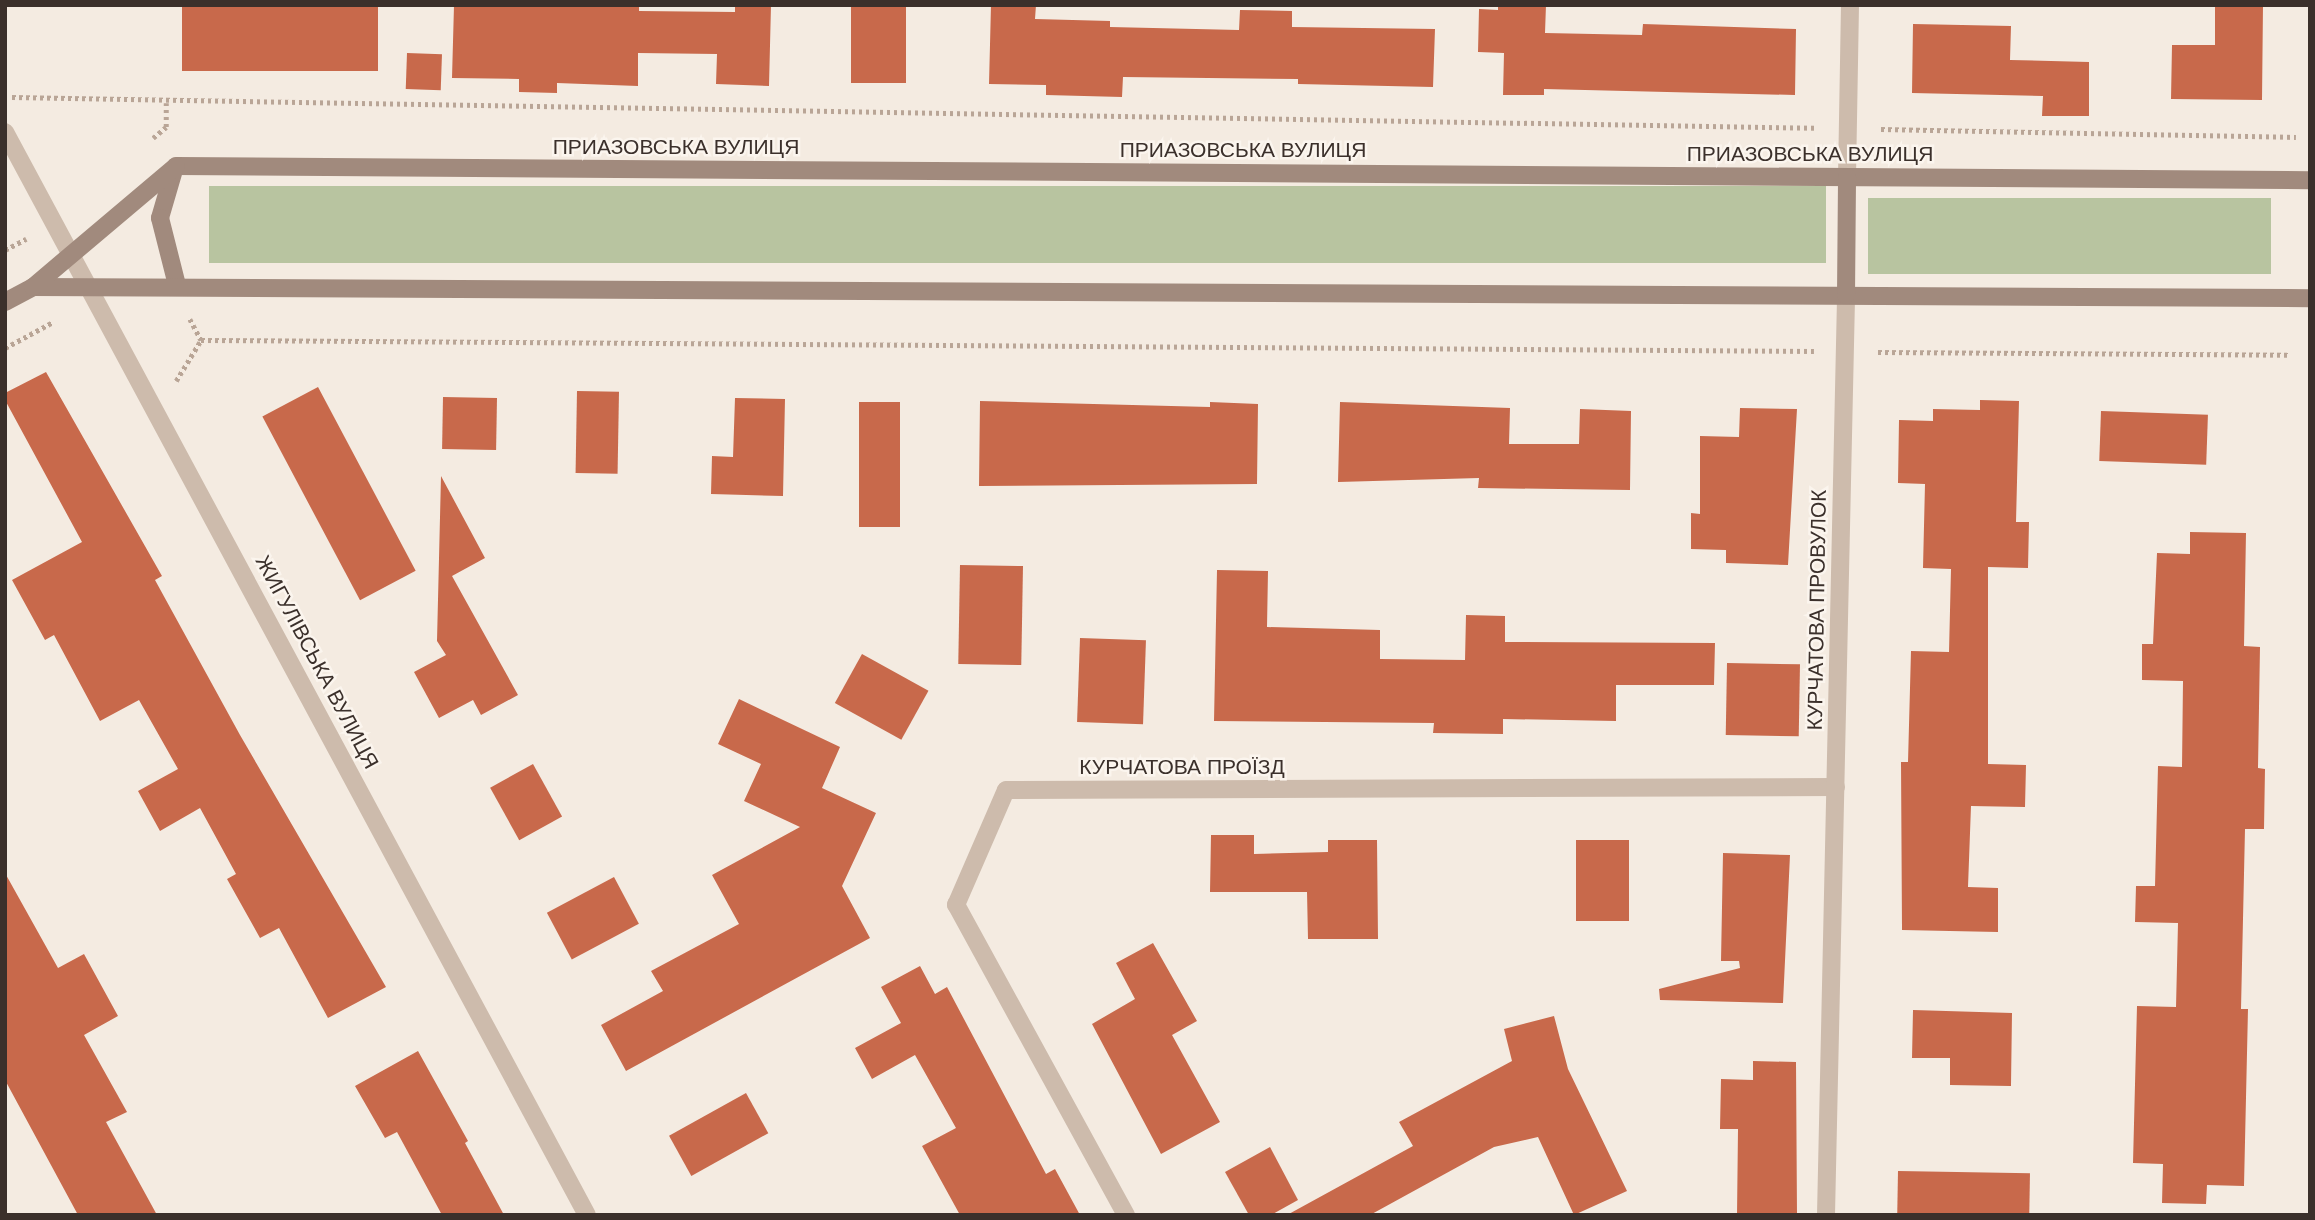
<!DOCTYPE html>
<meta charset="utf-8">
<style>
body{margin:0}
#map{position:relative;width:2315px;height:1220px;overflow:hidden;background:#f4ebe1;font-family:Helvetica,sans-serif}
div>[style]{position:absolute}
.green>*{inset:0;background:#b8c4a0;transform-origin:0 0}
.building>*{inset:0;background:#c8694b;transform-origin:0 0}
.path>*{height:4.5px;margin-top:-2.25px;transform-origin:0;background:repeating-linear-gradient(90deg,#b9a596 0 3.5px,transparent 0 7px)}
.street>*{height:18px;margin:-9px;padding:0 9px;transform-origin:9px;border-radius:9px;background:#cdbbac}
.secondary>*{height:18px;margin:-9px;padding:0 9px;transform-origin:9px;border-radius:9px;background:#a18a7d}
span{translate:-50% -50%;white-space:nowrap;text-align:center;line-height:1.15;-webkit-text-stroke:5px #fbf5ee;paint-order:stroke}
.street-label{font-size:21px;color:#3b302b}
.frame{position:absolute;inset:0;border:7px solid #3b302b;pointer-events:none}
</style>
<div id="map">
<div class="green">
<i style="left:209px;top:186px;width:1617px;height:77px"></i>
<i style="left:1868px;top:198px;width:403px;height:76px"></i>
</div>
<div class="building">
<i style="left:182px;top:5px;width:196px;height:66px"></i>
<i style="clip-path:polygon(454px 5px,639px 5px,639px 11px,735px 12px,735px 5px,771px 5px,769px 86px,716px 84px,717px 54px,638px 53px,638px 86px,557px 83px,557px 93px,519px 92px,519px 79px,452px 78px)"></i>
<i style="left:851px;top:5px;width:55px;height:78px"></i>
<i style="clip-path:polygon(991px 5px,1036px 5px,1035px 19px,1110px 21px,1110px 27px,1239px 30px,1240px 10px,1292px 11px,1292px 27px,1435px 29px,1433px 87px,1298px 84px,1298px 79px,1123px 77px,1122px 97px,1046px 95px,1046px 85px,989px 84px)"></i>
<i style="clip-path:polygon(1498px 5px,1546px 5px,1545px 33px,1642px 35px,1643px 24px,1796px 29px,1795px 95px,1544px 89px,1544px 95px,1503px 95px,1504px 53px,1478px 52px,1479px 9px,1498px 10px)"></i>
<i style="clip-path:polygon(2215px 5px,2263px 5px,2262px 100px,2171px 99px,2172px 45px,2215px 45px)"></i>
<i style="clip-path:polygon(1913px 24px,2011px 26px,2010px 60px,2089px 62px,2089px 116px,2042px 116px,2043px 96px,1912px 93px)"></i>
<i style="left:407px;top:53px;width:35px;height:36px;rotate:2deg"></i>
<i style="clip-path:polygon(46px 372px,162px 576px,155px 580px,240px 735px,386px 987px,328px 1018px,279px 928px,260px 938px,227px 879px,236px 874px,200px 808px,160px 831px,138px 791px,178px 769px,139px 700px,100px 721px,54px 635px,45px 640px,12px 580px,82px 542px,5px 400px,5px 393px)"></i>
<i style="left:318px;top:387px;width:208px;height:63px;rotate:62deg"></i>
<i style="left:577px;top:391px;width:42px;height:82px;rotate:1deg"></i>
<i style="left:443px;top:397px;width:54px;height:52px;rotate:1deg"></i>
<i style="clip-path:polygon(735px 398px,785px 399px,783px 496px,711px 494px,712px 456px,733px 457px)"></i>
<i style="clip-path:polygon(1980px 400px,2019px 401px,2016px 522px,2029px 522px,2028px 568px,1988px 567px,1988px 764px,2026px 765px,2025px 807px,1971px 806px,1968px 887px,1998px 888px,1998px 932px,1902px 930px,1901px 762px,1908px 762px,1911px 651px,1949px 652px,1951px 569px,1923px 568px,1925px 484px,1898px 483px,1899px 420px,1933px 421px,1933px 409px,1980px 410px)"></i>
<i style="clip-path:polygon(980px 401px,1210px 407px,1210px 402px,1258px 404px,1257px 484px,979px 486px)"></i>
<i style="left:859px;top:402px;width:41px;height:125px"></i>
<i style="clip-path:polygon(1340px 402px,1510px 408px,1509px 444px,1579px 444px,1580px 409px,1631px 411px,1630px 490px,1478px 488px,1479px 478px,1338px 482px)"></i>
<i style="clip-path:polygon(1740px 408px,1797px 409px,1788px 565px,1726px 563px,1726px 550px,1691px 549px,1691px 513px,1700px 514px,1700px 436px,1739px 437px)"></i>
<i style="left:2101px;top:411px;width:107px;height:50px;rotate:2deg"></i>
<i style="clip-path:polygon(441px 476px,485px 558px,452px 576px,518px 695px,481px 715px,473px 700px,439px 718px,414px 672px,446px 655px,437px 641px)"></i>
<i style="clip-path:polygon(2190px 532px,2246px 533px,2244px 646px,2260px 647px,2258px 768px,2265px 769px,2264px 829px,2245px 829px,2241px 1009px,2248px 1009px,2244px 1186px,2207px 1185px,2206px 1204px,2162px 1203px,2163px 1164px,2133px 1163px,2137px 1006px,2176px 1007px,2178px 923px,2135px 922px,2136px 886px,2155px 886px,2158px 766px,2182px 767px,2183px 681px,2142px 680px,2142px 644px,2153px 644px,2157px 553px,2190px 554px)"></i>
<i style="left:960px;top:565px;width:63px;height:99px;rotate:1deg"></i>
<i style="clip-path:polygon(1217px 570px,1268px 571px,1267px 627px,1380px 630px,1380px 659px,1465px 660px,1466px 615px,1505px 616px,1505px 642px,1715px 643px,1714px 685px,1616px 685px,1616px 721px,1503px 719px,1503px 734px,1433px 733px,1434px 723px,1214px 721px)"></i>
<i style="left:1080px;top:638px;width:66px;height:84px;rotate:2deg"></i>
<i style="left:862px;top:654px;width:76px;height:56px;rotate:29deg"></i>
<i style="left:1727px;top:663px;width:73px;height:72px;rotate:1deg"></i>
<i style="clip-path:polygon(739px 699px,840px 747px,822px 788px,876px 813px,842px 886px,870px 938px,626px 1071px,601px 1025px,663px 991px,651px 971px,739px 924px,712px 875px,800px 827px,744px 801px,761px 764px,718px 744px)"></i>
<i style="left:533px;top:764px;width:60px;height:49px;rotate:61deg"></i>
<i style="clip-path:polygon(1211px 835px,1254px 835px,1254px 854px,1328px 852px,1328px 840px,1377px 840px,1378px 939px,1308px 939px,1307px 892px,1210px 892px)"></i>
<i style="left:1576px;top:840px;width:53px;height:81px"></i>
<i style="clip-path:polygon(1723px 853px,1790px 855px,1783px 1003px,1660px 1000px,1659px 989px,1740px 968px,1739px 961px,1721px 961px)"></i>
<i style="clip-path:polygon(5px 873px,58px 968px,84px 954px,118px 1016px,84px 1035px,127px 1112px,106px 1122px,157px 1215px,78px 1215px,5px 1080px)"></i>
<i style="left:614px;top:877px;width:53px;height:76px;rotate:62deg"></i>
<i style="clip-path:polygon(1153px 943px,1197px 1021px,1172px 1035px,1220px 1122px,1161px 1154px,1092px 1024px,1135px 999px,1116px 963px)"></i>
<i style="clip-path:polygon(920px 966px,935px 994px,947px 987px,1046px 1174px,1055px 1169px,1080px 1215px,960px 1215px,922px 1146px,956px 1128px,915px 1055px,872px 1079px,855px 1048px,901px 1023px,881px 987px)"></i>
<i style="clip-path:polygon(1913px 1010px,2012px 1013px,2011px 1086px,1950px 1085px,1950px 1058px,1912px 1058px)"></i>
<i style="clip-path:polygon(1554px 1016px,1568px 1069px,1627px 1191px,1574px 1215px,1538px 1137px,1494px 1147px,1370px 1215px,1287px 1215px,1413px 1146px,1399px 1122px,1512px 1061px,1504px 1029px)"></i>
<i style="clip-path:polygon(418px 1051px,468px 1141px,465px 1143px,504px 1215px,442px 1215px,397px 1132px,385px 1138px,355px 1086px)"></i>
<i style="clip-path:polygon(1753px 1061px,1796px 1062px,1797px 1215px,1737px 1215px,1738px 1129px,1720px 1129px,1721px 1079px,1753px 1080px)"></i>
<i style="left:746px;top:1093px;width:46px;height:88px;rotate:61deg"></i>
<i style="clip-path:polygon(1270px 1147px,1298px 1200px,1271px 1215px,1249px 1215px,1225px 1172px)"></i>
<i style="left:1898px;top:1171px;width:132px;height:44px;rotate:1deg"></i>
</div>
<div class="path">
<i style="left:12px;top:97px;width:1804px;rotate:0.98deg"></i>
<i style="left:1881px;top:129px;width:415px;rotate:1.1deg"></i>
<i style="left:153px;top:138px;width:17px;rotate:-40deg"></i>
<i style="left:166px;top:127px;width:24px;rotate:-90deg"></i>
<i style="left:5px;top:250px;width:24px;rotate:-28deg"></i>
<i style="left:190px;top:319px;width:24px;rotate:62deg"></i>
<i style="left:201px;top:340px;width:1613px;rotate:0.39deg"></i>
<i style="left:5px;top:348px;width:55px;rotate:-28.4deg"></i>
<i style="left:1878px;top:352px;width:411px;rotate:0.4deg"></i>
<i style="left:176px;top:381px;width:48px;rotate:-58.6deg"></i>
</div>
<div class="street">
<i style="left:5px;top:132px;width:1229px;rotate:61.75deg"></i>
<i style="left:1847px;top:177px;width:172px;rotate:-89deg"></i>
<i style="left:1126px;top:1215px;width:354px;rotate:-118.7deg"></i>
<i style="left:956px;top:905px;width:125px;rotate:-66.5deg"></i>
<i style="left:1006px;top:790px;width:830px;rotate:-0.21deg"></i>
<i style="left:1826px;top:1215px;width:920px;rotate:-88.75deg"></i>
</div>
<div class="secondary">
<i style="left:176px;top:166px;width:2134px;rotate:0.38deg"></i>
<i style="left:174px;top:170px;width:50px;rotate:106.3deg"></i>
<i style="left:160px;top:218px;width:69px;rotate:75.8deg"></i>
<i style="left:33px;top:287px;width:2277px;rotate:0.28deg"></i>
<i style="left:1846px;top:295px;width:118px;rotate:-89.5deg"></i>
<i style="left:5px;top:302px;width:32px;rotate:-28deg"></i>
<i style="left:33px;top:287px;width:187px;rotate:-40.2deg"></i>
</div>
<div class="street-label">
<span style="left:676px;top:147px">ПРИАЗОВСЬКА ВУЛИЦЯ</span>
<span style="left:1243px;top:150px">ПРИАЗОВСЬКА ВУЛИЦЯ</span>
<span style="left:1810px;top:154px">ПРИАЗОВСЬКА ВУЛИЦЯ</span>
<span style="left:1817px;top:610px;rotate:-89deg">КУРЧАТОВА ПРОВУЛОК</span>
<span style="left:317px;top:662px;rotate:62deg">ЖИГУЛІВСЬКА ВУЛИЦЯ</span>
<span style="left:1182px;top:767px">КУРЧАТОВА ПРОЇЗД</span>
</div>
<div class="frame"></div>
</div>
